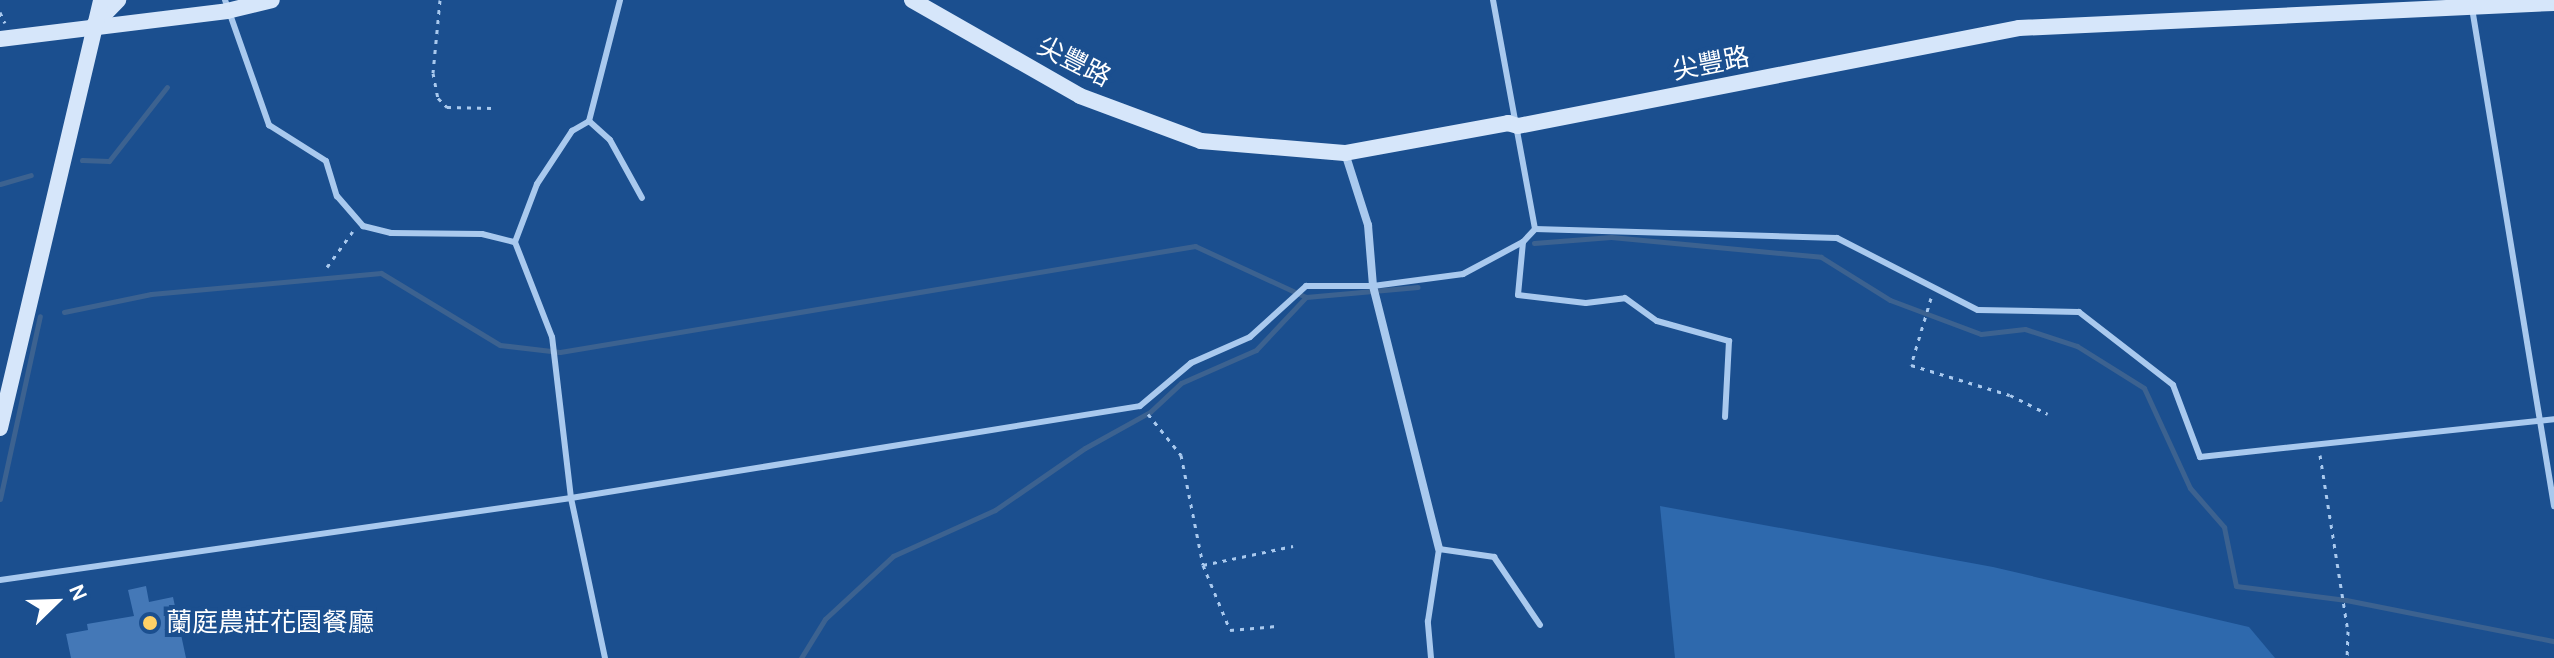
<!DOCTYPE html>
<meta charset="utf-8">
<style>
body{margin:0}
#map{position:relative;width:2554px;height:658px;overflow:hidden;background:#1b4f8f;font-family:Karla,"Noto Sans TC",sans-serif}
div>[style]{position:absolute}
.green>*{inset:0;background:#2e69ad}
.stream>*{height:5px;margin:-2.5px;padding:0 2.5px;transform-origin:2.5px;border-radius:2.5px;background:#3c6290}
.building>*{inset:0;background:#4478b7}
.path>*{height:3px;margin-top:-1.5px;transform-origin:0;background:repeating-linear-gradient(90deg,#a9c9ee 0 4px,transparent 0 10px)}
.lane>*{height:6px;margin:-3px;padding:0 3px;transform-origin:3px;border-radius:3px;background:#a9c9ee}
.street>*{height:8px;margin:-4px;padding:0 4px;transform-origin:4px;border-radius:4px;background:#a9c9ee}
.secondary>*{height:16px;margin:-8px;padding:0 8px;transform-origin:8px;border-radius:8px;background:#d6e6fa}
.dots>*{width:22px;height:22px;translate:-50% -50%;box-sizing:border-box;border:4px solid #1b4f8f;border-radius:50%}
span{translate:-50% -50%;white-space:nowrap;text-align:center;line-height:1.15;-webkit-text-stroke:8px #1b4f8f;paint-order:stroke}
.street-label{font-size:26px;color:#fff}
.poi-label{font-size:26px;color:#fff}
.left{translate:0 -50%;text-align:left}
.north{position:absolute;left:16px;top:562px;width:80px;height:80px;-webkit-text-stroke:6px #1b4f8f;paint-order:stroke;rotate:67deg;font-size:22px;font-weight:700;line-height:32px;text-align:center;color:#fff}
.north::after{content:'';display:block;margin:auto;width:28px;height:36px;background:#fff;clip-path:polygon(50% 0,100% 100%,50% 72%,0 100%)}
</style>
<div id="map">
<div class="green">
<i style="clip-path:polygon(1660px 506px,1993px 567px,2249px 627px,2275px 658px,1675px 658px)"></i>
</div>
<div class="stream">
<i style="left:82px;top:160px;width:27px;rotate:2deg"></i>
<i style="left:109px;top:161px;width:94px;rotate:-51.9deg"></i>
<i style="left:0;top:184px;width:32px;rotate:-16deg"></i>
<i style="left:1534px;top:243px;width:77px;rotate:-4.5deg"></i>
<i style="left:1611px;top:237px;width:211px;rotate:5.4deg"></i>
<i style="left:1821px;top:257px;width:81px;rotate:31.9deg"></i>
<i style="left:1890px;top:300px;width:97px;rotate:20.5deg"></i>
<i style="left:1981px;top:334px;width:44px;rotate:-6.5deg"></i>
<i style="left:2025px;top:329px;width:55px;rotate:18.1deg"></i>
<i style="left:2077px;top:346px;width:79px;rotate:32.1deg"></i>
<i style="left:2144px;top:388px;width:110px;rotate:65.3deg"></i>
<i style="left:2190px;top:488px;width:52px;rotate:48.9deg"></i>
<i style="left:2224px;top:527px;width:60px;rotate:78.5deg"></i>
<i style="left:2236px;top:586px;width:111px;rotate:7.3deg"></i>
<i style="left:2346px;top:600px;width:212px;rotate:11.2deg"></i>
<i style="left:64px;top:312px;width:89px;rotate:-11.7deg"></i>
<i style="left:151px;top:294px;width:231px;rotate:-5.2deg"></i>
<i style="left:381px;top:273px;width:139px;rotate:31.2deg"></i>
<i style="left:500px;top:345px;width:60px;rotate:6.7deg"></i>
<i style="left:560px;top:352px;width:644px;rotate:-9.48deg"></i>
<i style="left:1195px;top:246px;width:122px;rotate:24.7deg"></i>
<i style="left:1306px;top:297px;width:112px;rotate:-5.1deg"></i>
<i style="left:0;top:499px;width:187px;rotate:-77.7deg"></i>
<i style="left:801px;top:658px;width:46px;rotate:-58.4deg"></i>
<i style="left:825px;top:619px;width:93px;rotate:-42.8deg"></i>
<i style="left:893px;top:556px;width:112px;rotate:-24.3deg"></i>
<i style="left:995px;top:510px;width:109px;rotate:-34.6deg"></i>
<i style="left:1085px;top:448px;width:74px;rotate:-29deg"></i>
<i style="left:1150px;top:412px;width:42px;rotate:-43.1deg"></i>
<i style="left:1181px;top:383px;width:82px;rotate:-23.7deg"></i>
<i style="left:1256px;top:350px;width:73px;rotate:-46.7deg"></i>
</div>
<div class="building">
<i style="clip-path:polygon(146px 586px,149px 602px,173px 597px,186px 658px,71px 658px,66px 634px,88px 630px,87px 624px,134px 616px,128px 590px)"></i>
</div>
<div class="path">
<i style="left:440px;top:0;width:73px;rotate:95.5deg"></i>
<i style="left:433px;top:73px;width:25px;rotate:79deg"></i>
<i style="left:438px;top:98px;width:13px;rotate:45deg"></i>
<i style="left:447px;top:107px;width:45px;rotate:1.3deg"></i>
<i style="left:0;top:12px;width:12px;rotate:66deg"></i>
<i style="left:327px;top:267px;width:44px;rotate:-54.2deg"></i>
<i style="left:1931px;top:298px;width:70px;rotate:106.6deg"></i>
<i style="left:1911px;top:365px;width:103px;rotate:16.9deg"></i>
<i style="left:2010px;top:395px;width:42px;rotate:26.6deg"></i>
<i style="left:1148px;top:414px;width:53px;rotate:51.2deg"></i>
<i style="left:1181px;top:455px;width:112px;rotate:78.7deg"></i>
<i style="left:1203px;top:565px;width:70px;rotate:67.4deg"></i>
<i style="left:1230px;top:630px;width:47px;rotate:-4.9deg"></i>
<i style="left:2320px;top:455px;width:178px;rotate:81deg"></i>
<i style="left:2348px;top:631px;width:27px;rotate:92deg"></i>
<i style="left:1203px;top:565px;width:92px;rotate:-11.9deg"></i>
</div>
<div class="lane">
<i style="left:225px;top:0;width:133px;rotate:70.6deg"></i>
<i style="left:269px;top:125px;width:67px;rotate:32.3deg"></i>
<i style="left:326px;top:161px;width:37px;rotate:73deg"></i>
<i style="left:337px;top:196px;width:40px;rotate:49deg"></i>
<i style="left:363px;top:226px;width:29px;rotate:14deg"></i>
<i style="left:391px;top:233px;width:91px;rotate:0.6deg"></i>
<i style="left:482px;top:234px;width:34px;rotate:14deg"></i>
<i style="left:1493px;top:0;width:233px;rotate:79.6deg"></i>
<i style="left:2472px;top:8px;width:505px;rotate:80.65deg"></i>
<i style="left:589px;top:121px;width:28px;rotate:42deg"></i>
<i style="left:610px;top:140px;width:66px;rotate:61.1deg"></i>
<i style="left:1523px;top:242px;width:53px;rotate:95.4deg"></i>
<i style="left:1518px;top:295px;width:68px;rotate:6.7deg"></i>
<i style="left:1586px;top:303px;width:39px;rotate:-7deg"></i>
<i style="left:1625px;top:298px;width:39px;rotate:36deg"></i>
<i style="left:1657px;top:321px;width:75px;rotate:15.5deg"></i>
<i style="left:1729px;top:341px;width:76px;rotate:93deg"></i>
<i style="left:0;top:580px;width:577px;rotate:-8.17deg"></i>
<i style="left:571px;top:498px;width:576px;rotate:-9.18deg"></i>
<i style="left:1140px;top:406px;width:67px;rotate:-40.1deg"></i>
<i style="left:1191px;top:363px;width:64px;rotate:-23.8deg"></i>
<i style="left:1250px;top:337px;width:76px;rotate:-42.3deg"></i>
<i style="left:1306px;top:286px;width:67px"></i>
<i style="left:1373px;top:286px;width:91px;rotate:-7.6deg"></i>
<i style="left:1463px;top:274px;width:68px;rotate:-28.1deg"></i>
<i style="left:1523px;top:242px;width:18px;rotate:-47deg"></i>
<i style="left:1535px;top:229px;width:302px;rotate:1.7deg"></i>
<i style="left:1837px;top:238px;width:158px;rotate:27.1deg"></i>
<i style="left:1978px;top:310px;width:101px;rotate:1.1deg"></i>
<i style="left:2079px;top:312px;width:119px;rotate:37.8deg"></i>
<i style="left:2173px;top:385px;width:77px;rotate:69.4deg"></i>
<i style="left:2200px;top:457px;width:356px;rotate:-6.1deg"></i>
<i style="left:605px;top:658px;width:164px;rotate:-102deg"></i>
<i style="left:571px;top:498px;width:162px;rotate:-96.7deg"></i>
<i style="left:552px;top:337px;width:102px;rotate:-111.3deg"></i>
<i style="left:515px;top:242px;width:62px;rotate:-69.2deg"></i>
<i style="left:537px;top:184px;width:64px;rotate:-56.6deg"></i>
<i style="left:572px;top:131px;width:20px;rotate:-30deg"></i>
<i style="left:589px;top:121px;width:125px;rotate:-75.6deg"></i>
<i style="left:1431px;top:658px;width:37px;rotate:-95deg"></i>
<i style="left:1428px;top:621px;width:73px;rotate:-81.3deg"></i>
<i style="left:1439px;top:549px;width:56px;rotate:8.3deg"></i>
<i style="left:1494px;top:557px;width:82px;rotate:55.9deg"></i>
</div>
<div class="street">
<i style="left:1345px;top:153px;width:76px;rotate:72.3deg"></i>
<i style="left:1368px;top:225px;width:61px;rotate:85.3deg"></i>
<i style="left:1373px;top:286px;width:271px;rotate:75.9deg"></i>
</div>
<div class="secondary">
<i style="left:912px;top:0;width:193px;rotate:29.7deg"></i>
<i style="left:1080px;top:96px;width:129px;rotate:20.4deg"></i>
<i style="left:1201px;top:141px;width:144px;rotate:4.8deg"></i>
<i style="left:1345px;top:153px;width:166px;rotate:-10.4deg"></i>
<i style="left:1508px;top:123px;width:10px;rotate:17deg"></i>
<i style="left:1518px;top:126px;width:510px;rotate:-11.07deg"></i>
<i style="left:2019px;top:28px;width:536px;rotate:-2.68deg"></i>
<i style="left:94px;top:25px;width:35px;rotate:-46deg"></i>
<i style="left:0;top:39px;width:229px;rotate:-7deg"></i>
<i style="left:227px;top:11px;width:46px;rotate:-13.7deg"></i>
<i style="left:0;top:428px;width:440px;rotate:-76.7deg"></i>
</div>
<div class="dots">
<i style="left:150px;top:623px;background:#ffd166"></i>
</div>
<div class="street-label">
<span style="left:1074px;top:62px;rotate:27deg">尖豐路</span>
<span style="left:1711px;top:64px;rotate:-11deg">尖豐路</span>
</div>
<div class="poi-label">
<span class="left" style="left:166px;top:623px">蘭庭農莊花園餐廳</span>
</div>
<div class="north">N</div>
</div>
